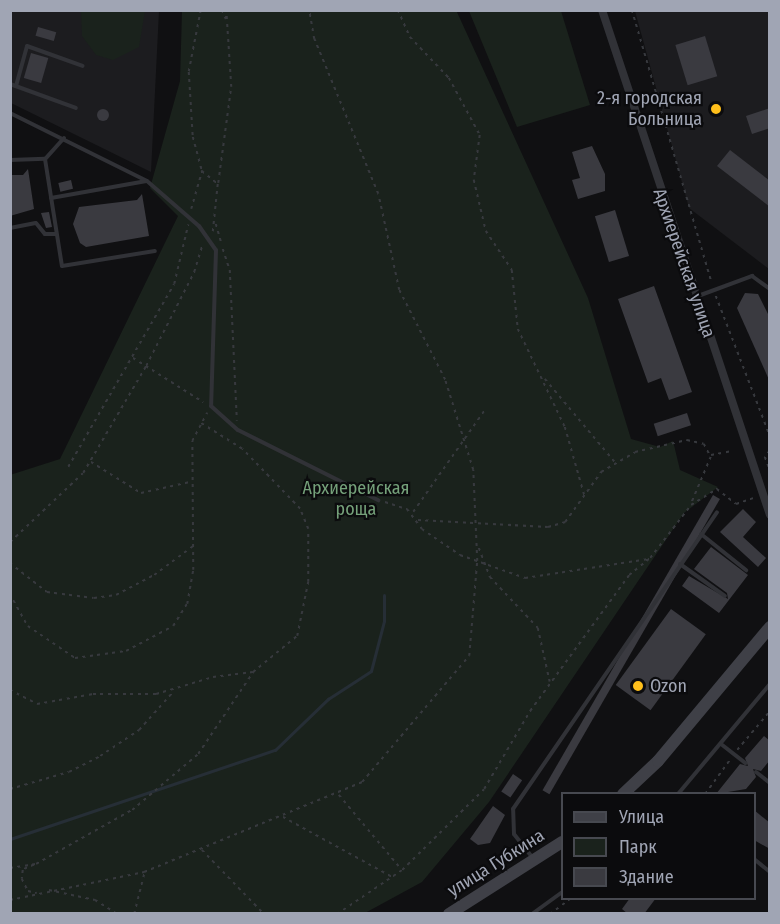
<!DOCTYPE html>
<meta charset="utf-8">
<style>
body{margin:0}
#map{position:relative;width:780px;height:924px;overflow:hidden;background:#101012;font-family:"Fira Sans Condensed",sans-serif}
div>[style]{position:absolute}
.built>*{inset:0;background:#1c1c1f}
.green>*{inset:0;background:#1a221c}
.stream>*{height:3px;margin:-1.5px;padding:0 1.5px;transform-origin:1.5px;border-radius:1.5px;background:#262e36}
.building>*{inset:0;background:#3a3a40;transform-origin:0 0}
.round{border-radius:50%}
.path>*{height:1.5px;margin-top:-0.75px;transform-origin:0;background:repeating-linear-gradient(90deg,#37393e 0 3px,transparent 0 7.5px)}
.lane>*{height:4px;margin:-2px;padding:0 2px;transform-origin:2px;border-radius:2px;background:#313237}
.street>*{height:8px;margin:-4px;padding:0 4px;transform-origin:4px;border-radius:4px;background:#313237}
.secondary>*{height:12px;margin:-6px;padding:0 6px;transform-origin:6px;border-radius:6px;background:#3f4047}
.dots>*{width:16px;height:16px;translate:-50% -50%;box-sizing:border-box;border:3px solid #0b0b0d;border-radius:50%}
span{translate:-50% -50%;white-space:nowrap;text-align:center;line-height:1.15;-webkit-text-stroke:4.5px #0b0b0d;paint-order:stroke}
.poi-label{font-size:18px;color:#a0a5b4}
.right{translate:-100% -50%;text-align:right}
.left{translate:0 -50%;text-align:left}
.street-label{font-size:18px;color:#a0a5b4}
.park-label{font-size:18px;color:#75a17a}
.frame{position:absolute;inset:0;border:12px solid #a0a5b4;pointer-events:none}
.legend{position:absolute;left:561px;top:792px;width:195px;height:108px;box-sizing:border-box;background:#0b0b0d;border:2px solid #474950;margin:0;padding:8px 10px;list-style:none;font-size:18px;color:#a0a5b4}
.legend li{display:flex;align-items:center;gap:12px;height:30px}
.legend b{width:30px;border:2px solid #474950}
</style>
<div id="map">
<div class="built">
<i style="clip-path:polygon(10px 11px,159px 11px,151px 172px,11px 103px)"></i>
<i style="clip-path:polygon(635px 11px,769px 11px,769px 269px,689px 208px)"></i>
</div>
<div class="green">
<i style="clip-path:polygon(456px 10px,588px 298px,631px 439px,660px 447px,673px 441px,680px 470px,718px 487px,684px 513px,489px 802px,422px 882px,365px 913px,11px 914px,10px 475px,60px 459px,178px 216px,150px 188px,180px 81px,182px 11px)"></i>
<i style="clip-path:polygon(81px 11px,145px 11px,139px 47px,113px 60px,96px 55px,82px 36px)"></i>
<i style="clip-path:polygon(469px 11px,561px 11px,590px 105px,517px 127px)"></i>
</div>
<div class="stream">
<i style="left:10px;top:839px;width:280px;rotate:-18.6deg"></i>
<i style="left:275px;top:750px;width:74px;rotate:-43.9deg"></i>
<i style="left:328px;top:699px;width:51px;rotate:-33.1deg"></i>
<i style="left:371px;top:671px;width:52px;rotate:-75.4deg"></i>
<i style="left:384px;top:621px;width:26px;rotate:-90deg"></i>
</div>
<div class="building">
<i style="left:38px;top:27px;width:19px;height:9px;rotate:16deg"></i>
<i style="left:705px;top:36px;width:42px;height:31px;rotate:73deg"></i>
<i style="left:31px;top:53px;width:18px;height:26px;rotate:16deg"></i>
<i style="clip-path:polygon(770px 108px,770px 128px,752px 134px,746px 116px)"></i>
<i class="round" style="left:97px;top:109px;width:12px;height:12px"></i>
<i style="clip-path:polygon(592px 146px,605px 174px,605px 191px,578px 199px,572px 180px,580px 178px,572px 152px)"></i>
<i style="clip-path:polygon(730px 150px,770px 181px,770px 207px,717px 166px)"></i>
<i style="clip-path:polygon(28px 169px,34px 209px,10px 216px,10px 175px,23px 175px)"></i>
<i style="left:71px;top:180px;width:9px;height:13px;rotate:77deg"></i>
<i style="clip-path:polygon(142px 194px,149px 236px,86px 247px,80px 243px,73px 224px,79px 207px,137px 200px)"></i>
<i style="left:615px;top:210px;width:48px;height:21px;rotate:73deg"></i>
<i style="clip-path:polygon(49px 212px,52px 227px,46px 228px,41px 213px)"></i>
<i style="clip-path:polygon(654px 286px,692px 392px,669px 400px,661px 378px,648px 383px,618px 299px)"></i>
<i style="clip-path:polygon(745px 293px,758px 294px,770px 318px,770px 382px,737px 308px)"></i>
<i style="left:687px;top:413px;width:13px;height:35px;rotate:72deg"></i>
<i style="left:713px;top:495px;width:8px;height:341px;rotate:30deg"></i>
<i style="clip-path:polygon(743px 509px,756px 522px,743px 537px,766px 558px,758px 567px,720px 532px)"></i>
<i style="clip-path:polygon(711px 547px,748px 575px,719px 613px,682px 586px,689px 576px,728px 599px,727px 593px,694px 569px)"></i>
<i style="left:671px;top:609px;width:43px;height:94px;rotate:36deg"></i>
<i style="clip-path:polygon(764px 736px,770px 741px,770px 760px,761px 771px,753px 769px,756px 777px,746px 789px,716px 794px,740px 764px,748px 766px,745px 758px)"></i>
<i style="left:513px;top:774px;width:11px;height:21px;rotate:34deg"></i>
<i style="clip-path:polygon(493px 806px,505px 815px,490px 843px,478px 845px,470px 839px)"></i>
<i style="clip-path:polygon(754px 810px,770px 823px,770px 849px,754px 840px)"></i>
<i style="clip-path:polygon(630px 898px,656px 898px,644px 914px,628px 914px,622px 909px)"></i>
</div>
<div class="path">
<i style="left:201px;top:10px;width:63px;rotate:101deg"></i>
<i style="left:189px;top:72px;width:65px;rotate:86.5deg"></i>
<i style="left:193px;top:137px;width:35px;rotate:75deg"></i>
<i style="left:202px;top:171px;width:21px;rotate:39deg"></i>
<i style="left:218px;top:184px;width:48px;rotate:95.9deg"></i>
<i style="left:222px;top:10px;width:10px;rotate:66deg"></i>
<i style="left:398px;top:10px;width:30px;rotate:66deg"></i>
<i style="left:410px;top:37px;width:57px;rotate:46.4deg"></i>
<i style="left:449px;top:78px;width:65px;rotate:61.5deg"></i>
<i style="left:480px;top:135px;width:45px;rotate:97.6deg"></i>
<i style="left:474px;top:180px;width:52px;rotate:76.8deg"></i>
<i style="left:486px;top:231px;width:47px;rotate:56.3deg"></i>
<i style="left:512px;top:270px;width:59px;rotate:84.2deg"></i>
<i style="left:518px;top:329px;width:109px;rotate:64.4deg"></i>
<i style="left:565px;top:427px;width:73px;rotate:74.1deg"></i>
<i style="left:632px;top:10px;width:284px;rotate:73.7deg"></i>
<i style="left:218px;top:183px;width:97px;rotate:-82.3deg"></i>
<i style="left:231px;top:87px;width:77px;rotate:-93.7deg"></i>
<i style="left:191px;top:209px;width:40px;rotate:-74deg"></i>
<i style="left:216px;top:224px;width:22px;rotate:74deg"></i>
<i style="left:223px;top:249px;width:22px;rotate:72deg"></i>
<i style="left:230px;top:270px;width:151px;rotate:87.3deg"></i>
<i style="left:716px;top:296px;width:150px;rotate:68.9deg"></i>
<i style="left:133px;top:358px;width:83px;rotate:32.2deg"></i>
<i style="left:545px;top:379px;width:109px;rotate:49.9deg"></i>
<i style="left:770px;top:451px;width:8px;rotate:130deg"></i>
<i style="left:765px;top:457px;width:14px;rotate:69deg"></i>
<i style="left:711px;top:455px;width:20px;rotate:-11deg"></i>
<i style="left:91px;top:462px;width:59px;rotate:31.8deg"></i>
<i style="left:141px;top:493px;width:50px;rotate:-12.7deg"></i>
<i style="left:68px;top:467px;width:211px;rotate:-59.9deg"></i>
<i style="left:174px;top:284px;width:61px;rotate:-76.7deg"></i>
<i style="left:385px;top:502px;width:23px;rotate:18deg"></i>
<i style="left:407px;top:509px;width:25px;rotate:53deg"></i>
<i style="left:422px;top:529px;width:46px;rotate:34.4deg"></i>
<i style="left:460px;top:555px;width:69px;rotate:19.5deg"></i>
<i style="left:525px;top:578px;width:125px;rotate:-8.7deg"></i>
<i style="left:413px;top:512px;width:127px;rotate:-54.9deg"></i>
<i style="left:418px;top:520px;width:130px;rotate:3.1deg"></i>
<i style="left:548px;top:527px;width:18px;rotate:-16deg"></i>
<i style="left:565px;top:522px;width:62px;rotate:-54.2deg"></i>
<i style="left:601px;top:472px;width:39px;rotate:-30deg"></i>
<i style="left:635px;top:452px;width:53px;rotate:-13deg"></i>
<i style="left:687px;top:440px;width:17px;rotate:13deg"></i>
<i style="left:704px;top:444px;width:15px;rotate:62deg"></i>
<i style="left:711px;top:457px;width:49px;rotate:112.9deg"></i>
<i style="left:10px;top:542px;width:100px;rotate:-43.4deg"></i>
<i style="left:83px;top:473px;width:124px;rotate:-59.5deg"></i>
<i style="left:146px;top:366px;width:106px;rotate:-62.9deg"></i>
<i style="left:194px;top:272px;width:28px;rotate:-73deg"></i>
<i style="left:479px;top:548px;width:31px;rotate:69deg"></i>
<i style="left:490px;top:577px;width:70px;rotate:46.7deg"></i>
<i style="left:538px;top:628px;width:55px;rotate:77.5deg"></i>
<i style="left:10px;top:563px;width:47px;rotate:38.1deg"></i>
<i style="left:47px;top:592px;width:47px;rotate:7.3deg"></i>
<i style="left:94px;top:598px;width:22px;rotate:-8deg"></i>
<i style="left:116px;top:595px;width:43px;rotate:-27.8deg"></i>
<i style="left:154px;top:575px;width:49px;rotate:-36.6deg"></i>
<i style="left:10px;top:594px;width:37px;rotate:61deg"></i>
<i style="left:28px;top:626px;width:57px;rotate:34.2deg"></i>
<i style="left:75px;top:658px;width:51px;rotate:-7.8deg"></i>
<i style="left:126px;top:651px;width:53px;rotate:-28deg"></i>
<i style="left:173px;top:626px;width:26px;rotate:-58deg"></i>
<i style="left:187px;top:604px;width:35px;rotate:-80deg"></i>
<i style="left:193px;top:570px;width:129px;rotate:-90.4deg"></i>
<i style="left:192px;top:441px;width:32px;rotate:-62deg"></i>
<i style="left:10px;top:690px;width:30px;rotate:27deg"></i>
<i style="left:37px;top:704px;width:57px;rotate:-10.1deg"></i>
<i style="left:93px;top:694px;width:63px"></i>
<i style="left:156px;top:694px;width:59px;rotate:-16.6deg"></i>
<i style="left:213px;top:677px;width:40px;rotate:-7.1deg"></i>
<i style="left:253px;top:672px;width:57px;rotate:-39.3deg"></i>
<i style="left:297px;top:636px;width:55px;rotate:-78.5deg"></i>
<i style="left:308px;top:582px;width:53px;rotate:-90deg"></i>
<i style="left:308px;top:529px;width:22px;rotate:-112deg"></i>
<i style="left:300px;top:509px;width:83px;rotate:-134deg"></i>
<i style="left:242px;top:449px;width:49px;rotate:-148.2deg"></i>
<i style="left:737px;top:750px;width:51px;rotate:-49.8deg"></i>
<i style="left:10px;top:789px;width:61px;rotate:-16.1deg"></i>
<i style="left:69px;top:772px;width:35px;rotate:-27deg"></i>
<i style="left:100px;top:756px;width:47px;rotate:-33.7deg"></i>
<i style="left:139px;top:730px;width:51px;rotate:-48.2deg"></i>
<i style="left:705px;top:794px;width:41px;rotate:-54deg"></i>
<i style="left:339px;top:795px;width:97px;rotate:50deg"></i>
<i style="left:283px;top:817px;width:124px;rotate:28.8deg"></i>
<i style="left:202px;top:850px;width:89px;rotate:45.9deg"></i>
<i style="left:34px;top:865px;width:12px;rotate:156deg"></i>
<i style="left:23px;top:870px;width:9px;rotate:96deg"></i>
<i style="left:22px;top:879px;width:13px;rotate:63deg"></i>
<i style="left:28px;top:891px;width:9px;rotate:13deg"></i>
<i style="left:10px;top:868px;width:26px;rotate:-9deg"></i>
<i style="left:36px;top:864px;width:110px;rotate:-29.4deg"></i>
<i style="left:132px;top:810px;width:87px;rotate:-40.3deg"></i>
<i style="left:198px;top:754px;width:99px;rotate:-56.1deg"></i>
<i style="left:49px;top:890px;width:47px;rotate:12.3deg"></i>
<i style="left:95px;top:900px;width:26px;rotate:32deg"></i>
<i style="left:10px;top:900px;width:137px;rotate:-11.8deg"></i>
<i style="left:144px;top:872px;width:236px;rotate:-22.4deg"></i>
<i style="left:362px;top:782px;width:165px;rotate:-49.7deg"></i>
<i style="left:469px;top:656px;width:95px;rotate:-85.2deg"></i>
<i style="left:477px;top:561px;width:91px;rotate:-92.5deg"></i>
<i style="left:473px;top:470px;width:94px;rotate:-107.3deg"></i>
<i style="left:445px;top:380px;width:101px;rotate:-117.1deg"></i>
<i style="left:399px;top:290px;width:98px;rotate:-102.3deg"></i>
<i style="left:378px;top:194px;width:168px;rotate:-112.4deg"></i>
<i style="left:314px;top:39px;width:29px;rotate:-100deg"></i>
<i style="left:134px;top:914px;width:41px;rotate:-76deg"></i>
<i style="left:337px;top:914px;width:78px;rotate:-34.1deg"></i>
<i style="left:402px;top:870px;width:115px;rotate:-44.6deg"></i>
<i style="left:484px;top:789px;width:91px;rotate:-59.5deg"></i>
<i style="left:530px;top:711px;width:168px;rotate:-53.9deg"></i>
<i style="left:629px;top:575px;width:27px;rotate:-39deg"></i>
<i style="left:650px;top:558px;width:67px;rotate:-52.3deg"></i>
<i style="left:691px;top:505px;width:31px;rotate:-32deg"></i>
<i style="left:717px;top:489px;width:24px;rotate:38deg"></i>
<i style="left:736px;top:504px;width:18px;rotate:-19deg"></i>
<i style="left:550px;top:914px;width:26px;rotate:-37deg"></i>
</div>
<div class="lane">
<i style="left:10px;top:84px;width:70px;rotate:20deg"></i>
<i style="left:16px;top:86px;width:41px;rotate:-74.6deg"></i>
<i style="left:27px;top:46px;width:59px;rotate:19.7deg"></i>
<i style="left:10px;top:113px;width:153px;rotate:26.4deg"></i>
<i style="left:147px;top:181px;width:69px;rotate:40.9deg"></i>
<i style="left:199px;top:226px;width:29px;rotate:55deg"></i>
<i style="left:216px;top:250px;width:156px;rotate:91.8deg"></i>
<i style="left:211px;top:406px;width:36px;rotate:42deg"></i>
<i style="left:238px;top:430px;width:157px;rotate:26.6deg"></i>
<i style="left:64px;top:138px;width:28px;rotate:132deg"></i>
<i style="left:45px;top:159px;width:108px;rotate:81deg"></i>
<i style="left:62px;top:266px;width:94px;rotate:-9.2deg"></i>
<i style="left:10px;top:160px;width:35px;rotate:-2deg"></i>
<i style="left:51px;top:198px;width:97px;rotate:-10.1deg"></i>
<i style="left:10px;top:228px;width:26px;rotate:-11deg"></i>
<i style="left:36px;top:223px;width:14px;rotate:51deg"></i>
<i style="left:45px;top:234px;width:11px"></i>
<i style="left:698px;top:296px;width:58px;rotate:-20.3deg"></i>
<i style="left:752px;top:276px;width:22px;rotate:36deg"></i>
<i style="left:701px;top:534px;width:58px;rotate:38.7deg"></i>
<i style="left:680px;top:564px;width:55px;rotate:35.4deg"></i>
<i style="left:721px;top:744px;width:31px;rotate:38deg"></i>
<i style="left:756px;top:772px;width:18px;rotate:38deg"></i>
<i style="left:678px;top:794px;width:143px;rotate:-50.1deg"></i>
<i style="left:532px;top:857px;width:29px;rotate:-128deg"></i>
<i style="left:514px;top:834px;width:25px;rotate:-92deg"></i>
<i style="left:513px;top:809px;width:360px;rotate:-55.5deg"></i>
<i style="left:754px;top:859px;width:21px;rotate:39deg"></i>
<i style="left:532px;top:914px;width:37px;rotate:-36deg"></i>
</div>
<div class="street">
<i style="left:602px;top:10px;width:532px;rotate:71.6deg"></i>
</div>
<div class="secondary">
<i style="left:623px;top:794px;width:48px;rotate:-43.3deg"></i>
<i style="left:658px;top:761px;width:175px;rotate:-50.1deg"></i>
<i style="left:449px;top:914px;width:134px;rotate:-32.5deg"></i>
</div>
<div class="dots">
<i style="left:716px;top:109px;background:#ffbf1b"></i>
<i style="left:638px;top:686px;background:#ffbf1b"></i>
</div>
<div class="poi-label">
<span class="right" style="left:702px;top:109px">2-я городская<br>Больница</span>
<span class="left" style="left:650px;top:686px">Ozon</span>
</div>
<div class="street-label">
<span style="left:684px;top:263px;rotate:71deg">Архиерейская улица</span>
<span style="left:496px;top:863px;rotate:-32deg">улица Губкина</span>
</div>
<div class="park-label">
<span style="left:356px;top:499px">Архиерейская<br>роща</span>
</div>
<div class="frame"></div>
<ul class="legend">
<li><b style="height:8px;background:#3f4047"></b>Улица</li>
<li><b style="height:16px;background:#1a221c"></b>Парк</li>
<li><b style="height:16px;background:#3a3a40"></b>Здание</li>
</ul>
</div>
